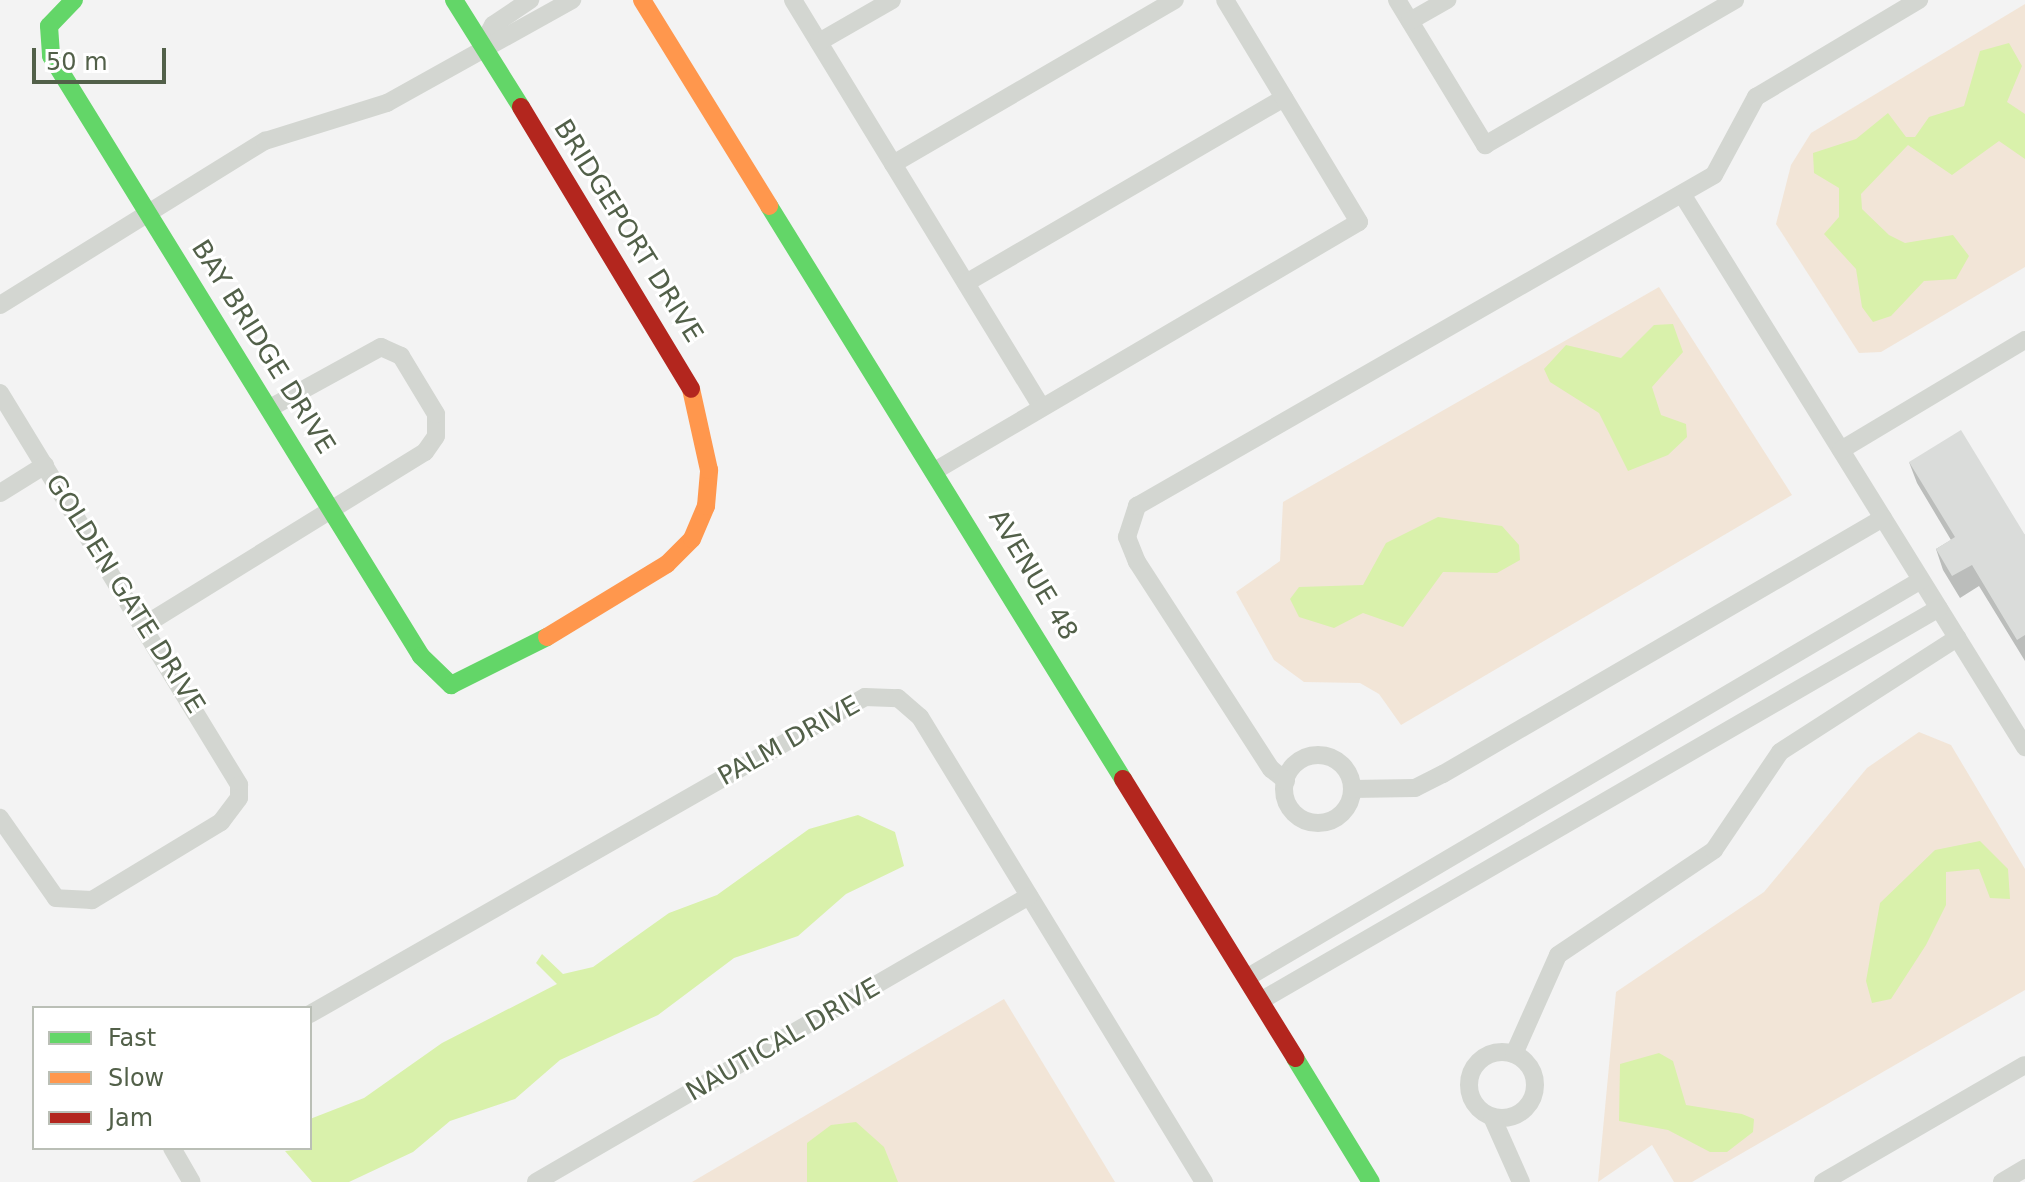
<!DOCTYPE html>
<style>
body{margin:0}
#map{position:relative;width:2025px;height:1182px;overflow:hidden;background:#f3f3f3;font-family:"DejaVu Sans",sans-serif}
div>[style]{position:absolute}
.green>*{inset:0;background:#f2e5d7}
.water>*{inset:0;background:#d9f1ab}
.street>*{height:18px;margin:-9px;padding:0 9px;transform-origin:9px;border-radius:9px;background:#d3d6d1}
.street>.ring{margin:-9px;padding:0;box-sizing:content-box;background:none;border:18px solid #d3d6d1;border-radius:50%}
.fast>*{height:18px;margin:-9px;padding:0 9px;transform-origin:9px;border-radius:9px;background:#63d668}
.slow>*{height:18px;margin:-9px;padding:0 9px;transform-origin:9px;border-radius:9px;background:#ff974d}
.jam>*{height:18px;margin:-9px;padding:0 9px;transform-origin:9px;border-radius:9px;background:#b3261e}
.wall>*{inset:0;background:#bbbdbb}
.building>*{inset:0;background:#dadcda}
span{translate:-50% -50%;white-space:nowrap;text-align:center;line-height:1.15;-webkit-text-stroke:6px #fff;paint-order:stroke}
.street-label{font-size:26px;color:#526049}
.legend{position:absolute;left:32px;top:1006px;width:280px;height:144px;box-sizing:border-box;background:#fff;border:2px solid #babfb6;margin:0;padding:10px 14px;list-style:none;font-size:24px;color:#526049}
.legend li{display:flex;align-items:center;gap:16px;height:40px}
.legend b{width:40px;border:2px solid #babfb6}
.scale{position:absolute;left:32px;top:48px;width:134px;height:36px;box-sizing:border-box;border:4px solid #526049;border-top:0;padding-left:10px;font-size:24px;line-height:28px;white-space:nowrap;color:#526049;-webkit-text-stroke:6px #fff;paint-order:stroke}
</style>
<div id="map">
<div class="green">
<i style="clip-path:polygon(2025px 4px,2025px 267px,1881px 352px,1859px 353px,1776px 224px,1791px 165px,1811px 133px)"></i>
<i style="clip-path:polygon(1659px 287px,1792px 495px,1401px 725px,1379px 694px,1360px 683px,1304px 682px,1274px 660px,1236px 592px,1280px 561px,1283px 502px)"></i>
<i style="clip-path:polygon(1919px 732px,1951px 745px,2025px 869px,2025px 990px,1692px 1182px,1674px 1182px,1652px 1145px,1598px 1182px,1616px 992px,1764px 892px,1867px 768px)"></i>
<i style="clip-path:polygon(1004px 999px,1115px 1182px,692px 1182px)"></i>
</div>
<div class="water">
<i style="clip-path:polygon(2009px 43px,2022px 66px,2007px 102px,2025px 114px,2025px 159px,1999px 141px,1952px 175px,1908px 145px,1861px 194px,1862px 209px,1889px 235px,1905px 243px,1953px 235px,1969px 256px,1956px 279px,1924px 281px,1891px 316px,1873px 322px,1862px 307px,1856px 269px,1824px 234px,1839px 217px,1839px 188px,1814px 173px,1813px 153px,1856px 139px,1888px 113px,1906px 137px,1915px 137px,1929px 117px,1964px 106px,1980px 51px)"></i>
<i style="clip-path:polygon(1673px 324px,1683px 352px,1652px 387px,1661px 415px,1686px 424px,1687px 437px,1668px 455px,1628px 471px,1599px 413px,1550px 382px,1544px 369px,1566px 345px,1621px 358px,1654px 325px)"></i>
<i style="clip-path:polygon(1438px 517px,1502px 526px,1519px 545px,1520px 560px,1497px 573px,1443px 572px,1403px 627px,1363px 613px,1334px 628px,1299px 617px,1290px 599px,1299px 587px,1363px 585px,1386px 543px)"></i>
<i style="clip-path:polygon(858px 815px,895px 832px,904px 866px,846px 894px,798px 936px,734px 958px,658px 1015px,560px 1060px,515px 1099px,450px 1121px,413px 1152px,349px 1182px,312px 1182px,285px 1151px,310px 1148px,310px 1119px,364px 1098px,442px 1043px,557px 984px,536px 963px,542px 954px,563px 974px,593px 967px,669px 913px,717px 895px,809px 829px)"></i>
<i style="clip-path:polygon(1980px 841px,2008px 869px,2010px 899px,1990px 898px,1979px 869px,1946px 872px,1946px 905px,1926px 945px,1891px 999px,1872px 1003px,1866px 981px,1880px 903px,1935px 850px)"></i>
<i style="clip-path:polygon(1659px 1053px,1673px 1061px,1686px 1105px,1742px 1114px,1754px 1119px,1753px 1132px,1727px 1152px,1710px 1152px,1668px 1130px,1619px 1121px,1620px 1064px)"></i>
<i style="clip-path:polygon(856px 1122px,884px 1147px,898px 1182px,807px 1182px,807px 1143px,831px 1125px)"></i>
</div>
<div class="street">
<i style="left:793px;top:0;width:477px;rotate:58.6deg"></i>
<i style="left:1397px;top:0;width:170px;rotate:58.7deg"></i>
<i style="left:1485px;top:145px;width:289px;rotate:-30.1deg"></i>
<i style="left:1410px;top:21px;width:43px;rotate:-29.6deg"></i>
<i style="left:819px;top:42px;width:84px;rotate:-29.9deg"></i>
<i style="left:482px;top:45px;width:23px;rotate:-61deg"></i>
<i style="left:493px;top:25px;width:45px;rotate:-34deg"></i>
<i style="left:893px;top:164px;width:326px;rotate:-30.2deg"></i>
<i style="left:1682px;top:194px;width:651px;rotate:58.19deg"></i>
<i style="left:966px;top:283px;width:368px;rotate:-30.2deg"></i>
<i style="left:0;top:305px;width:312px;rotate:-31.8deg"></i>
<i style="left:265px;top:141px;width:128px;rotate:-17.3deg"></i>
<i style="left:387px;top:103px;width:212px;rotate:-29.1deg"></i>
<i style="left:0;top:393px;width:459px;rotate:58.6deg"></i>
<i style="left:239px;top:785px;width:13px;rotate:90deg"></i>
<i style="left:239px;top:798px;width:30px;rotate:127deg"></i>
<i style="left:221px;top:822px;width:151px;rotate:148.8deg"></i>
<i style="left:92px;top:900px;width:36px;rotate:-177deg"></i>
<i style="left:56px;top:898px;width:98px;rotate:-125deg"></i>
<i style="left:1841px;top:450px;width:214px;rotate:-30.9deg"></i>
<i style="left:938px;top:469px;width:488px;rotate:-30.4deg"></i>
<i style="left:1359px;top:222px;width:259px;rotate:-121.1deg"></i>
<i style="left:0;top:493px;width:53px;rotate:-31.9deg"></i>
<i style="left:143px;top:626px;width:331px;rotate:-31.7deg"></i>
<i style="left:425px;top:452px;width:19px;rotate:-55deg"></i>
<i style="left:436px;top:436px;width:22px;rotate:-90deg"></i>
<i style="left:436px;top:414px;width:68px;rotate:-121.1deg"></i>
<i style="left:401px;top:356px;width:22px;rotate:-156deg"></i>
<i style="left:381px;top:347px;width:127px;rotate:151.2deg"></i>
<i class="ring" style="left:1284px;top:755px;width:50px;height:50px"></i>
<i style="left:1286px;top:781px;width:19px;rotate:-141deg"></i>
<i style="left:1271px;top:769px;width:247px;rotate:-122.9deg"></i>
<i style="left:1137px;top:562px;width:27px;rotate:-112deg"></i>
<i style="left:1127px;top:537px;width:33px;rotate:-72deg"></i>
<i style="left:1137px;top:506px;width:665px;rotate:-29.84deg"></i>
<i style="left:1714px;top:175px;width:89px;rotate:-61.7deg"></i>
<i style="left:1756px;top:97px;width:190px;rotate:-30.8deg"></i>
<i style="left:1352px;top:789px;width:63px;rotate:-0.9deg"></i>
<i style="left:1415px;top:788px;width:31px;rotate:-27deg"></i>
<i style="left:1443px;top:774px;width:509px;rotate:-30.19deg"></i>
<i style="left:1248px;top:977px;width:781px;rotate:-30.54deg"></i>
<i style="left:1262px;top:1000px;width:782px;rotate:-30.07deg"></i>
<i style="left:310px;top:1014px;width:639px;rotate:-29.73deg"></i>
<i style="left:865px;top:697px;width:33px;rotate:2deg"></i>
<i style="left:898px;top:698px;width:29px;rotate:41deg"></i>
<i style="left:920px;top:717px;width:545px;rotate:58.59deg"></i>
<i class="ring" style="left:1469px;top:1052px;width:48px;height:48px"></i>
<i style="left:1514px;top:1054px;width:108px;rotate:-66deg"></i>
<i style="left:1558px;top:955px;width:188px;rotate:-33.9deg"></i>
<i style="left:1714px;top:850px;width:118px;rotate:-56deg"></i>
<i style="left:1780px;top:752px;width:211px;rotate:-32.8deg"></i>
<i style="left:1492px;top:1117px;width:71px;rotate:66deg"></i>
<i style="left:172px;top:1148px;width:39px;rotate:60deg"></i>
<i style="left:536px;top:1182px;width:570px;rotate:-30.12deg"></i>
<i style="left:1823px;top:1182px;width:233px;rotate:-30.1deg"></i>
<i style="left:2002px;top:1182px;width:27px;rotate:-31deg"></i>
</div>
<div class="fast">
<i style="left:74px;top:0;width:36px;rotate:134deg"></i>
<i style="left:49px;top:26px;width:30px;rotate:86deg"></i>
<i style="left:51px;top:56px;width:705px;rotate:58.34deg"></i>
<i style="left:421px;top:656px;width:42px;rotate:44deg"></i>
<i style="left:451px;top:685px;width:107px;rotate:-26.6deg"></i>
<i style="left:454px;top:0;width:126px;rotate:57.9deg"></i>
<i style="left:769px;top:206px;width:674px;rotate:58.29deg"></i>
<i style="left:1295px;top:1058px;width:145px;rotate:58.5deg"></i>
</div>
<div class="slow">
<i style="left:642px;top:0;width:242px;rotate:58.3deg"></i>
<i style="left:547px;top:637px;width:140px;rotate:-31.3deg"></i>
<i style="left:667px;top:564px;width:35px;rotate:-45deg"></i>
<i style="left:692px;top:539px;width:36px;rotate:-67deg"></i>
<i style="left:706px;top:506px;width:36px;rotate:-85deg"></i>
<i style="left:709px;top:470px;width:83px;rotate:-102.5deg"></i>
</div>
<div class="jam">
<i style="left:521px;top:107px;width:329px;rotate:58.9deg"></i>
<i style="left:1123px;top:779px;width:328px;rotate:58.3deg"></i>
</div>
<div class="wall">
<i style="clip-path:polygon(1909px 462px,2025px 535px,2025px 661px,1979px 586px,1960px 598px,1943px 570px,1936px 549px,1951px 540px,1917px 483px)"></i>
</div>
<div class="building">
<i style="clip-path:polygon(1961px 430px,2025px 535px,2025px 635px,2017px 640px,1972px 565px,1952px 576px,1936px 549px,1955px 537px,1909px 462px)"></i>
</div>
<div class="street-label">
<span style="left:628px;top:231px;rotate:58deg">BRIDGEPORT DRIVE</span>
<span style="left:263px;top:347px;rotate:58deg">BAY BRIDGE DRIVE</span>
<span style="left:1033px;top:575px;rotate:59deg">AVENUE 48</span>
<span style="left:125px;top:594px;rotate:58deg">GOLDEN GATE DRIVE</span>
<span style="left:789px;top:741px;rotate:-29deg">PALM DRIVE</span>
<span style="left:783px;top:1040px;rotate:-30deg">NAUTICAL DRIVE</span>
</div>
<ul class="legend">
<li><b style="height:10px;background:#63d668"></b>Fast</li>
<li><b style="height:10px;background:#ff974d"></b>Slow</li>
<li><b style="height:10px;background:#b3261e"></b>Jam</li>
</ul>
<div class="scale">50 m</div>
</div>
